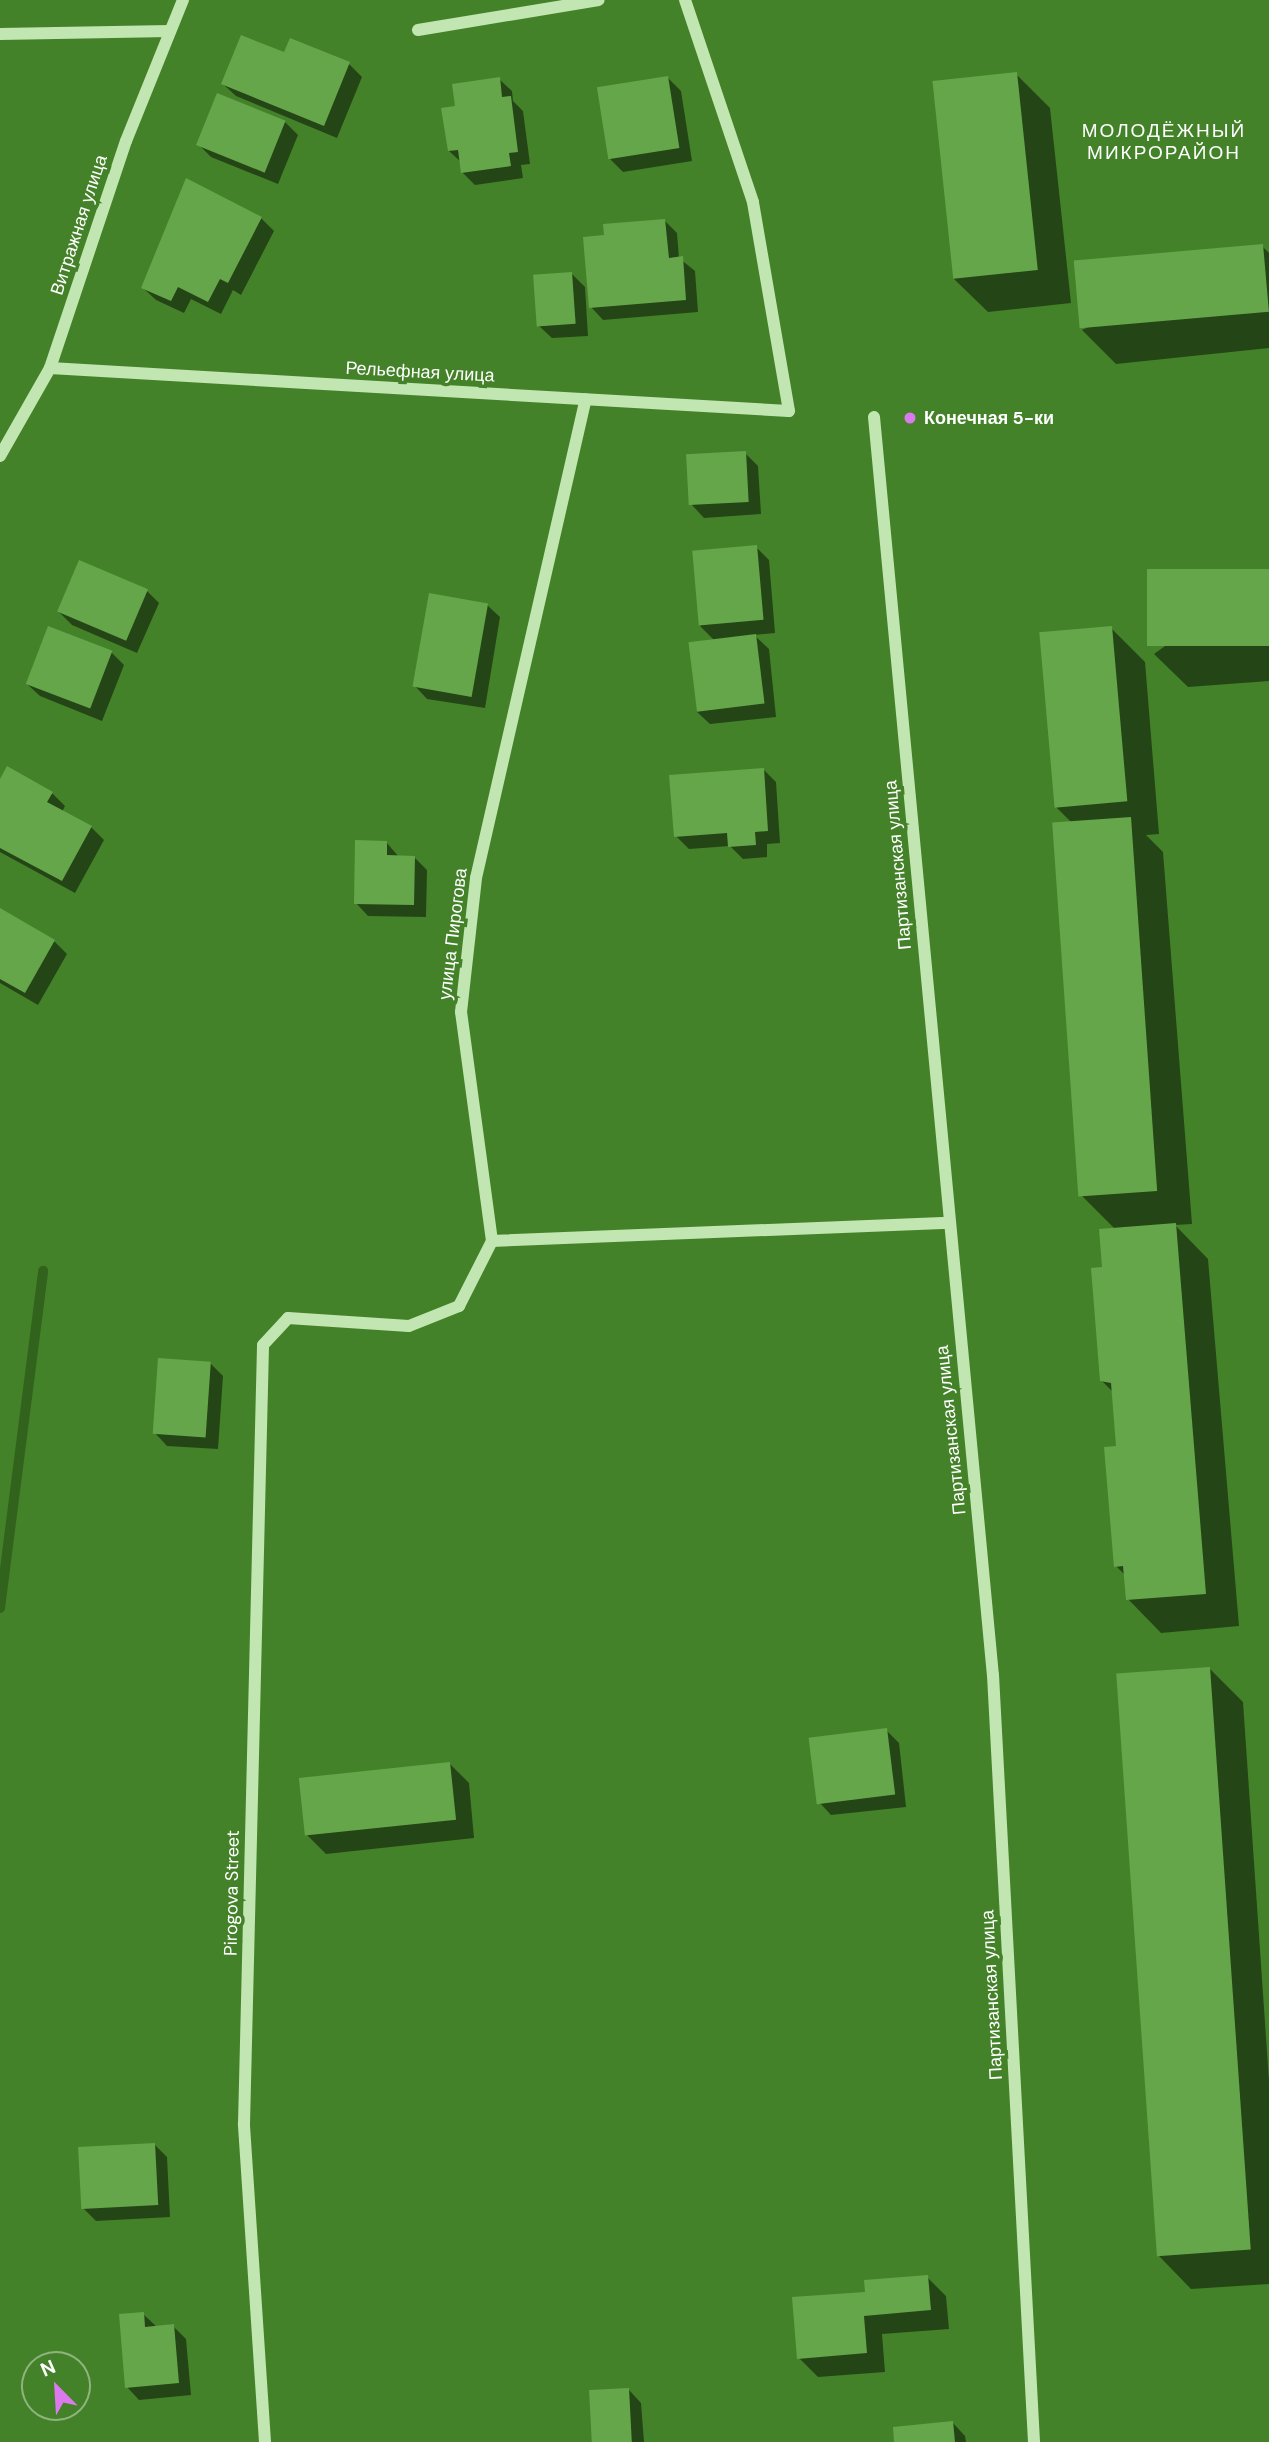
<!DOCTYPE html>
<meta charset="utf-8">
<style>
body{margin:0}
#map{position:relative;width:1269px;height:2442px;overflow:hidden;background:#448229;font-family:"DM Sans",sans-serif}
div>[style]{position:absolute}
.shadow>*{inset:0;background:#0007}
.stream>*{height:10px;margin:-5px;padding:0 5px;transform-origin:5px;border-radius:5px;background:#31631d}
.building>*{inset:0;background:#66a64a;transform-origin:0 0}
.minor>*{height:12px;margin:-6px;padding:0 6px;transform-origin:6px;border-radius:6px;background:#c2e6b2}
.dots>*{width:19px;height:19px;translate:-50% -50%;box-sizing:border-box;border:4px solid #448229;border-radius:50%}
span{translate:-50% -50%;white-space:nowrap;text-align:center;line-height:1.15;-webkit-text-stroke:7px #448229;paint-order:stroke}
.street-label{font-size:18px;color:#fff}
.poi-label{font-size:18px;color:#fff;font-weight:700}
.left{translate:0 -50%;text-align:left}
.neighbourhood-label{font-size:19px;color:#fff;letter-spacing:2px}
.north{position:absolute;left:21px;top:2351px;width:70px;height:70px;box-sizing:border-box;background:#448229;border:2px solid #8fb47f;border-radius:50%;rotate:336deg;font-size:19px;font-weight:700;line-height:28px;text-align:center;color:#fff}
.north::after{content:'';display:block;margin:auto;width:24px;height:32px;background:#dc79ed;clip-path:polygon(50% 0,100% 100%,50% 72%,0 100%)}
</style>
<div id="map">
<div class="shadow">
<i style="clip-path:polygon(285px 54px,349px 64px,362px 77px,337px 138px,236px 96px,223px 84px)"></i>
<i style="clip-path:polygon(1016px 74px,1050px 108px,1071px 303px,988px 312px,954px 279px)"></i>
<i style="clip-path:polygon(668px 78px,681px 91px,692px 161px,623px 172px,610px 159px)"></i>
<i style="clip-path:polygon(499px 79px,512px 91px,513px 101px,523px 111px,530px 164px,521px 165px,523px 178px,475px 185px,462px 172px,461px 162px,449px 151px,457px 108px)"></i>
<i style="clip-path:polygon(285px 122px,298px 135px,278px 184px,211px 157px,198px 144px)"></i>
<i style="clip-path:polygon(261px 218px,274px 231px,241px 295px,233px 290px,221px 314px,191px 299px,184px 313px,156px 300px,143px 288px)"></i>
<i style="clip-path:polygon(664px 220px,677px 233px,679px 258px,695px 271px,698px 312px,603px 320px,591px 307px,606px 237px)"></i>
<i style="clip-path:polygon(1262px 246px,1269px 253px,1269px 348px,1116px 364px,1082px 330px)"></i>
<i style="clip-path:polygon(572px 274px,585px 287px,588px 336px,552px 338px,539px 326px)"></i>
<i style="clip-path:polygon(745px 453px,758px 466px,761px 514px,704px 518px,692px 505px)"></i>
<i style="clip-path:polygon(756px 547px,769px 560px,775px 633px,754px 635px,769px 649px,776px 717px,710px 724px,697px 712px,715px 641px,700px 626px)"></i>
<i style="clip-path:polygon(1269px 571px,1269px 681px,1188px 687px,1154px 654px)"></i>
<i style="clip-path:polygon(147px 591px,159px 603px,137px 653px,72px 625px,59px 612px)"></i>
<i style="clip-path:polygon(487px 605px,500px 617px,485px 708px,427px 699px,415px 686px)"></i>
<i style="clip-path:polygon(1111px 628px,1145px 662px,1159px 834px,1146px 835px,1163px 852px,1192px 1224px,1175px 1225px,1208px 1259px,1239px 1626px,1161px 1633px,1128px 1599px,1126px 1576px,1116px 1566px,1118px 1447px,1113px 1392px,1101px 1380px,1104px 1269px,1116px 1230px,1082px 1196px,1072px 823px,1055px 806px)"></i>
<i style="clip-path:polygon(111px 652px,124px 665px,102px 721px,40px 696px,27px 684px)"></i>
<i style="clip-path:polygon(763px 769px,776px 782px,780px 843px,767px 844px,767px 857px,743px 859px,730px 846px,689px 849px,676px 836px)"></i>
<i style="clip-path:polygon(0 783px,52px 793px,65px 806px,62px 812px,91px 827px,104px 840px,75px 893px,0 852px)"></i>
<i style="clip-path:polygon(386px 842px,399px 857px,414px 857px,427px 870px,426px 917px,368px 916px,356px 903px)"></i>
<i style="clip-path:polygon(0 910px,54px 941px,67px 954px,38px 1005px,0 983px)"></i>
<i style="clip-path:polygon(210px 1363px,223px 1376px,218px 1449px,167px 1446px,155px 1433px)"></i>
<i style="clip-path:polygon(1209px 1668px,1243px 1702px,1269px 2081px,1269px 2284px,1191px 2289px,1158px 2255px)"></i>
<i style="clip-path:polygon(886px 1730px,899px 1743px,906px 1807px,831px 1815px,819px 1802px)"></i>
<i style="clip-path:polygon(450px 1764px,469px 1783px,474px 1838px,326px 1854px,307px 1835px)"></i>
<i style="clip-path:polygon(154px 2144px,167px 2157px,170px 2217px,96px 2221px,83px 2208px)"></i>
<i style="clip-path:polygon(927px 2277px,946px 2296px,949px 2329px,882px 2334px,885px 2372px,818px 2377px,799px 2358px,867px 2293px)"></i>
<i style="clip-path:polygon(143px 2314px,157px 2327px,173px 2326px,186px 2339px,191px 2395px,139px 2400px,127px 2387px)"></i>
<i style="clip-path:polygon(629px 2390px,641px 2403px,644px 2442px,594px 2442px)"></i>
<i style="clip-path:polygon(953px 2423px,965px 2436px,966px 2442px,896px 2442px)"></i>
</div>
<div class="stream">
<i style="left:0;top:1608px;width:340px;rotate:-82.7deg"></i>
</div>
<div class="building">
<i style="clip-path:polygon(241px 35px,284px 52px,290px 38px,350px 62px,324px 126px,221px 84px)"></i>
<i style="left:1017px;top:72px;width:199px;height:85px;rotate:84deg"></i>
<i style="left:668px;top:76px;width:73px;height:72px;rotate:81deg"></i>
<i style="clip-path:polygon(500px 77px,502px 97px,511px 96px,518px 152px,509px 153px,511px 166px,461px 173px,458px 150px,448px 151px,441px 108px,455px 106px,452px 84px)"></i>
<i style="left:217px;top:93px;width:74px;height:56px;rotate:22deg"></i>
<i style="clip-path:polygon(186px 178px,262px 217px,228px 283px,220px 279px,208px 302px,178px 287px,171px 301px,141px 288px)"></i>
<i style="clip-path:polygon(665px 219px,669px 258px,683px 256px,686px 300px,589px 308px,583px 237px,604px 235px,603px 224px)"></i>
<i style="left:1263px;top:244px;width:68px;height:190px;rotate:85deg"></i>
<i style="left:572px;top:272px;width:52px;height:39px;rotate:86deg"></i>
<i style="left:746px;top:451px;width:51px;height:60px;rotate:87deg"></i>
<i style="left:757px;top:545px;width:75px;height:65px;rotate:85deg"></i>
<i style="left:79px;top:560px;width:75px;height:56px;rotate:23deg"></i>
<i style="left:1269px;top:569px;width:77px;height:122px;rotate:90deg"></i>
<i style="left:429px;top:593px;width:60px;height:95px;rotate:10deg"></i>
<i style="left:48px;top:626px;width:69px;height:62px;rotate:21deg"></i>
<i style="left:1112px;top:626px;width:176px;height:73px;rotate:85deg"></i>
<i style="left:756px;top:634px;width:70px;height:68px;rotate:83deg"></i>
<i style="clip-path:polygon(7px 766px,53px 792px,47px 802px,92px 826px,62px 881px,0 848px,0 779px)"></i>
<i style="clip-path:polygon(764px 768px,768px 831px,755px 832px,756px 845px,728px 847px,727px 833px,674px 837px,669px 775px)"></i>
<i style="left:1131px;top:817px;width:375px;height:79px;rotate:86deg"></i>
<i style="clip-path:polygon(355px 840px,387px 841px,387px 855px,415px 856px,414px 905px,354px 904px)"></i>
<i style="clip-path:polygon(0 908px,55px 940px,25px 993px,0 979px)"></i>
<i style="clip-path:polygon(1176px 1223px,1206px 1594px,1126px 1600px,1123px 1566px,1114px 1567px,1104px 1447px,1116px 1446px,1111px 1383px,1100px 1381px,1091px 1268px,1102px 1267px,1099px 1229px)"></i>
<i style="left:158px;top:1358px;width:53px;height:76px;rotate:4deg"></i>
<i style="left:1210px;top:1667px;width:584px;height:94px;rotate:86deg"></i>
<i style="left:887px;top:1728px;width:67px;height:79px;rotate:83deg"></i>
<i style="left:450px;top:1762px;width:58px;height:152px;rotate:84deg"></i>
<i style="left:155px;top:2143px;width:62px;height:77px;rotate:87deg"></i>
<i style="clip-path:polygon(928px 2275px,931px 2310px,864px 2316px,867px 2353px,797px 2359px,792px 2297px,865px 2292px,864px 2280px)"></i>
<i style="clip-path:polygon(144px 2312px,145px 2327px,174px 2324px,179px 2383px,125px 2388px,119px 2314px)"></i>
<i style="left:629px;top:2388px;width:54px;height:40px;rotate:87deg"></i>
<i style="clip-path:polygon(953px 2421px,955px 2442px,894px 2442px,893px 2427px)"></i>
</div>
<div class="minor">
<i style="left:418px;top:30px;width:183px;rotate:-9.4deg"></i>
<i style="left:0;top:34px;width:170px;rotate:-1deg"></i>
<i style="left:50px;top:368px;width:740px;rotate:3.33deg"></i>
<i style="left:789px;top:411px;width:212px;rotate:-99.8deg"></i>
<i style="left:753px;top:202px;width:213px;rotate:-108.6deg"></i>
<i style="left:874px;top:417px;width:1264px;rotate:84.6deg"></i>
<i style="left:993px;top:1675px;width:768px;rotate:86.94deg"></i>
<i style="left:0;top:456px;width:101px;rotate:-60.4deg"></i>
<i style="left:50px;top:368px;width:239px;rotate:-71.5deg"></i>
<i style="left:126px;top:141px;width:152px;rotate:-68deg"></i>
<i style="left:492px;top:1241px;width:457px;rotate:-2.3deg"></i>
<i style="left:265px;top:2442px;width:319px;rotate:-93.8deg"></i>
<i style="left:244px;top:2124px;width:779px;rotate:-88.6deg"></i>
<i style="left:263px;top:1345px;width:37px;rotate:-47deg"></i>
<i style="left:288px;top:1318px;width:121px;rotate:3.8deg"></i>
<i style="left:409px;top:1326px;width:54px;rotate:-21.8deg"></i>
<i style="left:459px;top:1306px;width:73px;rotate:-63.1deg"></i>
<i style="left:492px;top:1241px;width:231px;rotate:-97.7deg"></i>
<i style="left:461px;top:1012px;width:135px;rotate:-83.6deg"></i>
<i style="left:476px;top:878px;width:491px;rotate:-77.1deg"></i>
</div>
<div class="dots">
<i style="left:910px;top:418px;background:#dc79ed"></i>
</div>
<div class="street-label">
<span style="left:79px;top:225px;rotate:-72deg">Витражная улица</span>
<span style="left:420px;top:372px;rotate:3deg">Рельефная улица</span>
<span style="left:898px;top:865px;rotate:-95deg">Партизанская улица</span>
<span style="left:453px;top:934px;rotate:-83deg">улица Пирогова</span>
<span style="left:951px;top:1430px;rotate:-96deg">Партизанская улица</span>
<span style="left:232px;top:1893px;rotate:-89deg">Pirogova Street</span>
<span style="left:992px;top:1995px;rotate:-93deg">Партизанская улица</span>
</div>
<div class="poi-label">
<span class="left" style="left:924px;top:418px">Конечная 5-ки</span>
</div>
<div class="neighbourhood-label">
<span style="left:1164px;top:142px">МОЛОДЁЖНЫЙ<br>МИКРОРАЙОН</span>
</div>
<div class="north">N</div>
</div>
